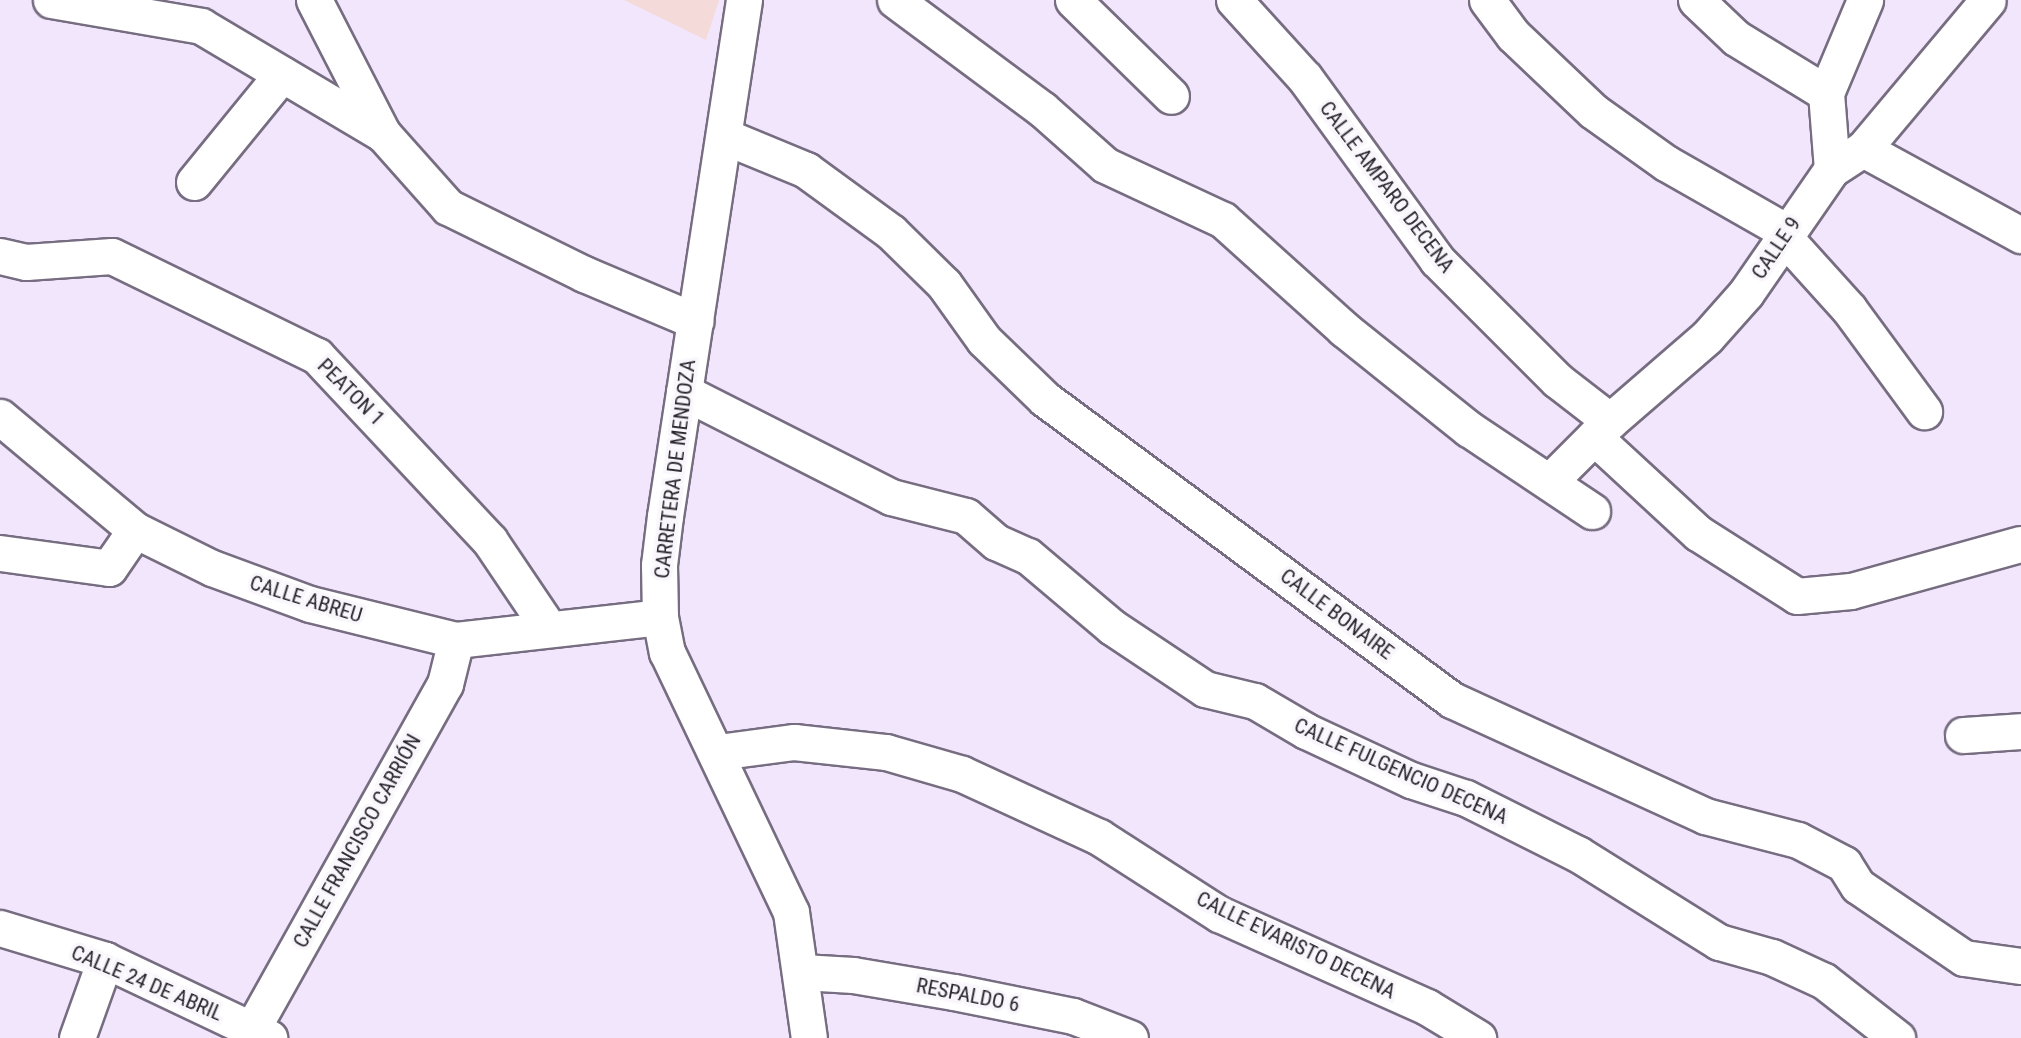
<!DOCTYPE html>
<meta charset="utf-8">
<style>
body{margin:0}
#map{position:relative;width:2021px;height:1038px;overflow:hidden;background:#f1e6fc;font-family:"Roboto Condensed",sans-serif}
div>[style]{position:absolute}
.education>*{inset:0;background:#f5dada}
.roads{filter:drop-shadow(2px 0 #776d81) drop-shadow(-2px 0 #776d81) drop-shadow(0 2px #776d81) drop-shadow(0 -2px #776d81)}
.minor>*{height:35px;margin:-17.5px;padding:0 17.5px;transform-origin:17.5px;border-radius:17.5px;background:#fff}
span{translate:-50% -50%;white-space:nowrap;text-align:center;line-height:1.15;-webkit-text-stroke:7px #f9f7fc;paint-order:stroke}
.street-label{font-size:21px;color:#28242c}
</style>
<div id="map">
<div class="education">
<i style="clip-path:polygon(624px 0,719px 0,706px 40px)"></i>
</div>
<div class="roads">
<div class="minor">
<i style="left:51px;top:0;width:152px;rotate:9.8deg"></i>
<i style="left:201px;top:26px;width:212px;rotate:30.7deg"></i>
<i style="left:314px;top:0;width:151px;rotate:62.8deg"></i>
<i style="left:383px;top:134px;width:98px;rotate:48.3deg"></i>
<i style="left:448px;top:207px;width:152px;rotate:26.2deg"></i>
<i style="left:584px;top:274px;width:121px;rotate:22.9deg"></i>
<i style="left:744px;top:0;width:522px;rotate:98.7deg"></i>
<i style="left:665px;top:516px;width:49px;rotate:97deg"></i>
<i style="left:659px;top:565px;width:52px;rotate:88.9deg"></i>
<i style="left:660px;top:617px;width:36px;rotate:79deg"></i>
<i style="left:667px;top:652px;width:288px;rotate:64.5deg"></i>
<i style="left:791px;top:912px;width:127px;rotate:81.9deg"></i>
<i style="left:895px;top:0;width:183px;rotate:36.6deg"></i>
<i style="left:1042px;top:109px;width:84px;rotate:41.6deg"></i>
<i style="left:1105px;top:165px;width:130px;rotate:25deg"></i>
<i style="left:1223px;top:220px;width:163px;rotate:42deg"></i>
<i style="left:1344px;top:329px;width:160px;rotate:38.7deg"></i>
<i style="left:1469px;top:429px;width:148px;rotate:33.7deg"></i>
<i style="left:1073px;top:0;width:137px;rotate:44.4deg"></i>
<i style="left:1234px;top:0;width:105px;rotate:47.7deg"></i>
<i style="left:1305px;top:78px;width:225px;rotate:54deg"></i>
<i style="left:1437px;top:260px;width:170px;rotate:45deg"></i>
<i style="left:1557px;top:380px;width:67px;rotate:37.7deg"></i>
<i style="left:1487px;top:0;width:44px;rotate:53.4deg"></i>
<i style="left:1513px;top:35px;width:110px;rotate:43.5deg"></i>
<i style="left:1593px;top:111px;width:90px;rotate:35.5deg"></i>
<i style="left:1666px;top:163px;width:139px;rotate:29.7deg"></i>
<i style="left:1696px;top:0;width:55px;rotate:43.5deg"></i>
<i style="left:1736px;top:38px;width:105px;rotate:31.4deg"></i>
<i style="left:1826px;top:93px;width:76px;rotate:85.5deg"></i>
<i style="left:1826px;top:93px;width:101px;rotate:-67.2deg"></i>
<i style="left:726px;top:137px;width:87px;rotate:22.4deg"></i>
<i style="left:806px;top:170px;width:105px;rotate:36.1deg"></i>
<i style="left:891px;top:232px;width:74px;rotate:44.5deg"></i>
<i style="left:944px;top:284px;width:69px;rotate:54.5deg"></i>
<i style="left:984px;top:340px;width:85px;rotate:44deg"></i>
<i style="left:1045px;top:399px;width:506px;rotate:36.49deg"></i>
<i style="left:1452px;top:700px;width:278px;rotate:24.6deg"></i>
<i style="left:1705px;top:816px;width:96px;rotate:14.5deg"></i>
<i style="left:1798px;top:840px;width:52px;rotate:27.6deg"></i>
<i style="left:1844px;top:864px;width:26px;rotate:58deg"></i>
<i style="left:1858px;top:886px;width:128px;rotate:34.2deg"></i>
<i style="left:1964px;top:958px;width:58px;rotate:8deg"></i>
<i style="left:1863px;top:149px;width:180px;rotate:28.6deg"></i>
<i style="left:194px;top:182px;width:139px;rotate:-50.8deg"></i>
<i style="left:1784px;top:237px;width:97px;rotate:47.9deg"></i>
<i style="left:1849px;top:309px;width:127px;rotate:53.7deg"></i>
<i style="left:0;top:256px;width:27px;rotate:13deg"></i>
<i style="left:26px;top:262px;width:86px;rotate:-4deg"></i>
<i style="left:112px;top:256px;width:228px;rotate:26deg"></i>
<i style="left:317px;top:356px;width:253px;rotate:46.9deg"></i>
<i style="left:490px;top:541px;width:104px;rotate:56deg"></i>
<i style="left:684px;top:392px;width:232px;rotate:26.9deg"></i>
<i style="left:891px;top:497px;width:77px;rotate:14.2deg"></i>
<i style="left:966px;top:516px;width:40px;rotate:41deg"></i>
<i style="left:996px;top:542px;width:35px;rotate:24deg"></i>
<i style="left:1028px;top:556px;width:110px;rotate:40.2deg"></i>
<i style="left:1112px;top:627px;width:112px;rotate:33.7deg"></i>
<i style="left:1205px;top:689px;width:51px;rotate:13.5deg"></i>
<i style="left:1255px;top:701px;width:59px;rotate:30.5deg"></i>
<i style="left:1306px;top:731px;width:116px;rotate:25deg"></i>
<i style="left:1411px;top:780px;width:58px;rotate:18.1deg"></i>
<i style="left:1466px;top:798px;width:125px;rotate:26.6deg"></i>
<i style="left:1578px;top:854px;width:166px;rotate:32deg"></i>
<i style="left:1719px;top:942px;width:55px;rotate:15.8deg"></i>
<i style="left:1772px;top:957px;width:57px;rotate:24.8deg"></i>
<i style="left:1824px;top:981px;width:93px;rotate:38deg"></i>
<i style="left:0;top:417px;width:176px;rotate:39.9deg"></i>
<i style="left:135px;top:530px;width:86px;rotate:26.3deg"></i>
<i style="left:212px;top:568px;width:104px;rotate:20.2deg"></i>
<i style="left:310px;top:604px;width:150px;rotate:13.9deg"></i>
<i style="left:456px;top:640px;width:205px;rotate:-6.4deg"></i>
<i style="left:1594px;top:437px;width:142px;rotate:42.7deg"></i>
<i style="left:1698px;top:533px;width:117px;rotate:32.5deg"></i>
<i style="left:1797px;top:596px;width:54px;rotate:-5.3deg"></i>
<i style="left:1851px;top:591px;width:176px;rotate:-15.5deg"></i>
<i style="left:1549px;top:482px;width:86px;rotate:-45deg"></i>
<i style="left:1610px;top:421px;width:128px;rotate:-40.9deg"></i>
<i style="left:1707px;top:337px;width:59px;rotate:-48.4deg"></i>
<i style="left:1746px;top:293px;width:151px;rotate:-55.3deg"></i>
<i style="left:1832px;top:169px;width:37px;rotate:-33deg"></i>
<i style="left:1863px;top:149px;width:194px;rotate:-50deg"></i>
<i style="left:0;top:553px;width:110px;rotate:7.8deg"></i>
<i style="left:109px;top:568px;width:46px;rotate:-55.6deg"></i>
<i style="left:1963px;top:735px;width:58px;rotate:-3.9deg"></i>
<i style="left:718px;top:752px;width:77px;rotate:-7.5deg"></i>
<i style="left:794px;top:742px;width:93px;rotate:6.2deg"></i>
<i style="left:886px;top:752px;width:79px;rotate:16.1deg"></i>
<i style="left:962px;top:774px;width:151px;rotate:24.7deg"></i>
<i style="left:1099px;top:837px;width:143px;rotate:32.7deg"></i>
<i style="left:1219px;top:914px;width:228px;rotate:24.1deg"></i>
<i style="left:1427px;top:1007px;width:60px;rotate:31.3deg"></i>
<i style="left:0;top:928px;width:110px;rotate:16.9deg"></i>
<i style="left:105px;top:960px;width:182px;rotate:25.4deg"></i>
<i style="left:802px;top:972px;width:51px;rotate:3.4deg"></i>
<i style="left:853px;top:975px;width:102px;rotate:9.6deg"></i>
<i style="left:954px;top:992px;width:121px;rotate:11.4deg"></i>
<i style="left:1073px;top:1016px;width:61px;rotate:21.1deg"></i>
<i style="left:77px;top:1038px;width:83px;rotate:-70.3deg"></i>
<i style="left:247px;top:1038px;width:406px;rotate:-60.8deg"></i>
<i style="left:445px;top:684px;width:45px;rotate:-76deg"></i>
</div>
</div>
<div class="street-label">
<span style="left:1387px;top:187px;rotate:53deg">CALLE AMPARO DECENA</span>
<span style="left:1776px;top:248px;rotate:-56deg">CALLE 9</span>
<span style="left:351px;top:392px;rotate:45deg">PEATON 1</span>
<span style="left:675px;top:469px;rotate:-83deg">CARRETERA DE MENDOZA</span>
<span style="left:306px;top:599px;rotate:17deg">CALLE ABREU</span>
<span style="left:1337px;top:614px;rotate:37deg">CALLE BONAIRE</span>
<span style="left:1401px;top:771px;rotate:24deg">CALLE FULGENCIO DECENA</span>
<span style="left:357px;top:841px;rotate:-61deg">CALLE FRANCISCO CARRIÓN</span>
<span style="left:1296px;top:945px;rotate:26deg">CALLE EVARISTO DECENA</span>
<span style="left:147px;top:983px;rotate:23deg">CALLE 24 DE ABRIL</span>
<span style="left:968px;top:995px;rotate:11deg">RESPALDO 6</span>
</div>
</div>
